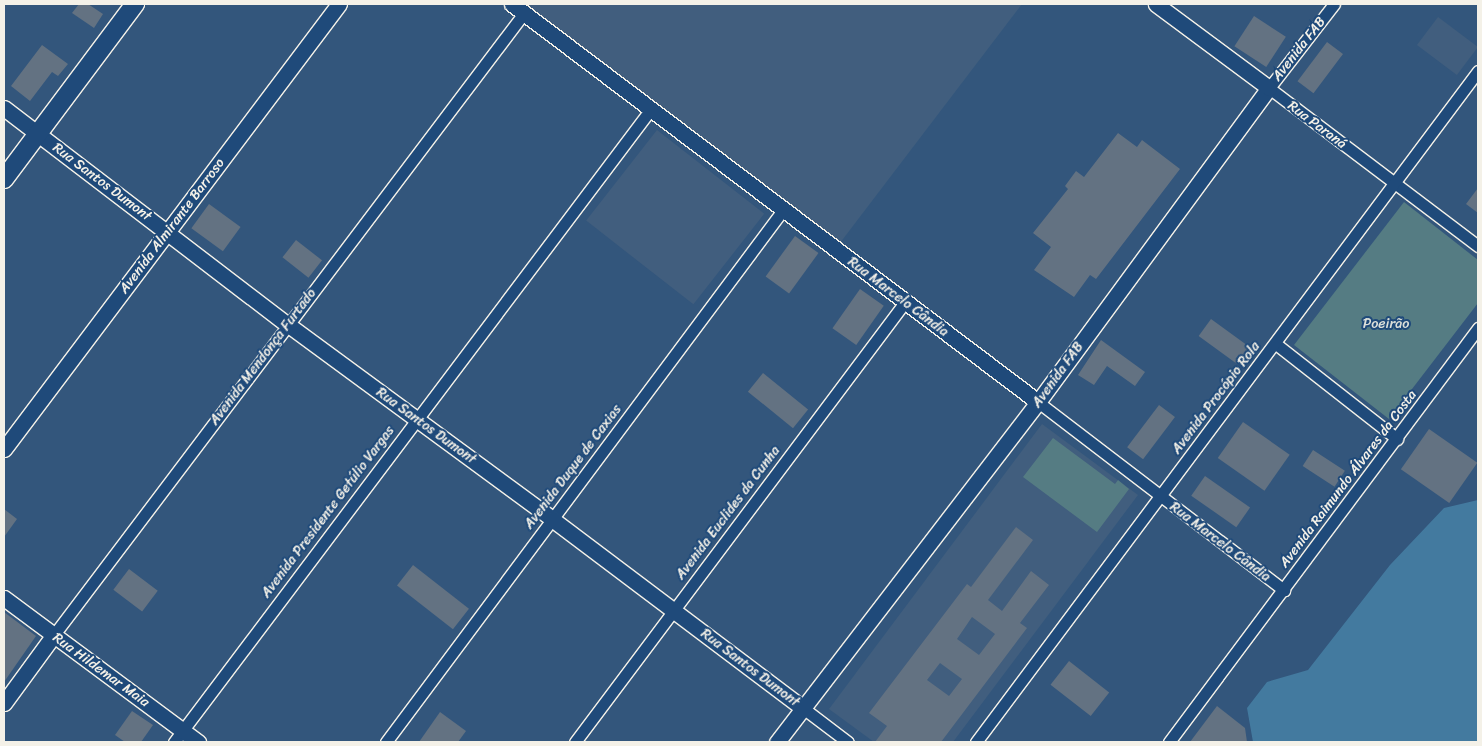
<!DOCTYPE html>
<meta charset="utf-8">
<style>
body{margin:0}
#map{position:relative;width:1482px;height:746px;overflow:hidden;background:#33567c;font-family:Sriracha,sans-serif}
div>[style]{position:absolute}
.built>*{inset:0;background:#415e7e;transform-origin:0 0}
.green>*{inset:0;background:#557c83}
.water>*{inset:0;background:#437a9f}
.building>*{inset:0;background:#637282;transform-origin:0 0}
.roads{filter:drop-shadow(1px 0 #f4f1e8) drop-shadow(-1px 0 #f4f1e8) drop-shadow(0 1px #f4f1e8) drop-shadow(0 -1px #f4f1e8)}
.street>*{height:11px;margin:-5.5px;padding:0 5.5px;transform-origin:5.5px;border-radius:5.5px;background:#1f4a7a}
.secondary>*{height:15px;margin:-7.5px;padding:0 7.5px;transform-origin:7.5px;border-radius:7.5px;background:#1f4a7a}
.primary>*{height:18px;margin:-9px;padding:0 9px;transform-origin:9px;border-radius:9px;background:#1f4a7a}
span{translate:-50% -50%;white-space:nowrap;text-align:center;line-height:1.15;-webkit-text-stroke:4px #1f4a7a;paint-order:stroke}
.street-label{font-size:14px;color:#f4f1e8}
.park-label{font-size:14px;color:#dcdfd9}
.frame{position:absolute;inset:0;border:5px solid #f4f1e8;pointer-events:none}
</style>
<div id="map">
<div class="built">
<i style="clip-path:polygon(525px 4px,1022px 4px,840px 243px)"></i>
<i style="left:1438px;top:17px;width:50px;height:35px;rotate:37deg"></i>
<i style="left:657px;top:130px;width:136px;height:115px;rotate:38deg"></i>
<i style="clip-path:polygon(1042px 424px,1138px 495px,953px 742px,874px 742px,829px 709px)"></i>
</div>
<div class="green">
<i style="clip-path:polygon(1404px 202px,1478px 260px,1478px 303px,1389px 419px,1294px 345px)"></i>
<i style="clip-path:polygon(1053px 438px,1115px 484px,1118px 480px,1129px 489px,1097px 532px,1023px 477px)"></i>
</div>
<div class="water">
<i style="clip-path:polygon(1478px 500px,1478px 742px,1253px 742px,1247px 708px,1267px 682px,1308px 670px,1390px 565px,1444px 508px)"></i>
</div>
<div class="building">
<i style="clip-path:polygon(79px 4px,88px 4px,103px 14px,94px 28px,72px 13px)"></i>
<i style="left:1254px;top:16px;width:38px;height:36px;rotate:33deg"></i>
<i style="left:1327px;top:42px;width:20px;height:49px;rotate:37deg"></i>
<i style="clip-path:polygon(42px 45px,68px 64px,58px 76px,52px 72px,30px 101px,11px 86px)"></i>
<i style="clip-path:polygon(1118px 133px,1137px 147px,1142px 140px,1180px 169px,1096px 279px,1090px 275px,1074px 297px,1034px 270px,1051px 247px,1033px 233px,1068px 189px,1065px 186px,1076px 171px,1084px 177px)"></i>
<i style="clip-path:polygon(1478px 188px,1478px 213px,1466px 204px)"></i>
<i style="left:209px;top:204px;width:39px;height:30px;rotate:36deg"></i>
<i style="left:795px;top:236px;width:29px;height:50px;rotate:36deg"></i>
<i style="left:296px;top:240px;width:33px;height:22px;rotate:38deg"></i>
<i style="left:860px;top:289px;width:29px;height:48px;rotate:35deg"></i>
<i style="left:1211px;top:319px;width:48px;height:21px;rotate:36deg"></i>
<i style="clip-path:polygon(1101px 340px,1145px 372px,1135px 386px,1107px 366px,1094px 385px,1078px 375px)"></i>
<i style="left:763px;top:373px;width:58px;height:24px;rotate:39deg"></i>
<i style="left:1159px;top:405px;width:20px;height:53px;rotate:37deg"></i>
<i style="left:1243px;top:422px;width:57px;height:44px;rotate:35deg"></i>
<i style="left:1429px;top:429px;width:59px;height:49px;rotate:35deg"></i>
<i style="left:1313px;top:450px;width:38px;height:19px;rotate:33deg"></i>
<i style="left:1205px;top:476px;width:55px;height:24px;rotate:35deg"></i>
<i style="clip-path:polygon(4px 509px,17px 519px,4px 537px)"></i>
<i style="clip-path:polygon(evenodd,1016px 527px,1033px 540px,988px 600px,1002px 611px,1031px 571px,1049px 585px,1020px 623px,1027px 628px,941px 742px,875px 742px,887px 726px,869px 713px,967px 584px,971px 587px,1016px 527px,972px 617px,995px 634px,979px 655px,957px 639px,972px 617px,1016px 527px,940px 663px,962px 679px,949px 696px,927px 680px,940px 663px)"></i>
<i style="left:413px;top:565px;width:71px;height:26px;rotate:38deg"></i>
<i style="left:129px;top:569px;width:36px;height:26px;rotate:37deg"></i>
<i style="clip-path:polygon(4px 612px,36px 636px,4px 682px)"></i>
<i style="left:1069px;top:661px;width:51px;height:30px;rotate:38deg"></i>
<i style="clip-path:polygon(1217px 706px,1245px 728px,1247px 742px,1190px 742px)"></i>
<i style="clip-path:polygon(132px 711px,153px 725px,141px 742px,125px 742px,115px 735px)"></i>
<i style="clip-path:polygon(440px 712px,466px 731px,458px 742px,419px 742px)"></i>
</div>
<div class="roads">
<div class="street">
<i style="left:1334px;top:4px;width:106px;rotate:127.7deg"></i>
<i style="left:1269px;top:88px;width:262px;rotate:37.1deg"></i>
<i style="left:1276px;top:344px;width:154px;rotate:38.1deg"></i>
<i style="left:1038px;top:402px;width:310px;rotate:37.4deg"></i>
<i style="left:53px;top:636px;width:781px;rotate:-52.91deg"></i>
<i style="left:803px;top:708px;width:56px;rotate:37.1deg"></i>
<i style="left:174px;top:742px;width:793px;rotate:-53deg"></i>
<i style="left:386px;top:742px;width:664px;rotate:-53.27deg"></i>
<i style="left:575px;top:742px;width:550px;rotate:-53.13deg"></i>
<i style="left:976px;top:742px;width:838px;rotate:-53.2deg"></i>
<i style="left:1169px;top:742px;width:517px;rotate:-53.26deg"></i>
</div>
<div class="secondary">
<i style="left:512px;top:4px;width:660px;rotate:37.11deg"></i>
<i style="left:4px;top:108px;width:356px;rotate:37.4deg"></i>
<i style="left:287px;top:324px;width:329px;rotate:36.3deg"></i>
<i style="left:552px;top:519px;width:314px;rotate:37deg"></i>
<i style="left:4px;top:449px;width:557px;rotate:-53.03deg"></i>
<i style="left:4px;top:598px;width:242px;rotate:36.6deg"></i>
<i style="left:4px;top:703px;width:83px;rotate:-53.8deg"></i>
<i style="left:777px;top:742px;width:429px;rotate:-52.5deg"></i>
<i style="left:1038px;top:402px;width:390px;rotate:-53.7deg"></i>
<i style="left:1269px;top:88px;width:141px;rotate:-143.4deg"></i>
</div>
<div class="primary">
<i style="left:4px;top:179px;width:219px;rotate:-53.2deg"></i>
</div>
</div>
<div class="street-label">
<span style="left:1299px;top:49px;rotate:-52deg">Avenida FAB</span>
<span style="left:1317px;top:125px;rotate:37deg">Rua Paraná</span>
<span style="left:102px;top:182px;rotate:37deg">Rua Santos Dumont</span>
<span style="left:172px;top:226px;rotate:-53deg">Avenida Almirante Barroso</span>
<span style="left:898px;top:297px;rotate:37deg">Rua Marcelo Cândia</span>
<span style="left:263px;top:357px;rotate:-53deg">Avenida Mendonça Furtado</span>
<span style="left:1058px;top:375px;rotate:-54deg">Avenida FAB</span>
<span style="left:1216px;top:398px;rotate:-53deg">Avenida Procópio Rola</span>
<span style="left:426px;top:426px;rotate:36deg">Rua Santos Dumont</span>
<span style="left:573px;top:467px;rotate:-53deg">Avenida Duque de Caxias</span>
<span style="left:1348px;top:479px;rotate:-53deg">Avenida Raimundo Álvares da Costa</span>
<span style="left:328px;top:512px;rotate:-53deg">Avenida Presidente Getúlio Vargas</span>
<span style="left:728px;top:513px;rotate:-53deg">Avenida Euclides da Cunha</span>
<span style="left:1220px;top:542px;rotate:37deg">Rua Marcelo Cândia</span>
<span style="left:750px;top:668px;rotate:37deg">Rua Santos Dumont</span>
<span style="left:101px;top:670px;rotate:36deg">Rua Hildemar Maia</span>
</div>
<div class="park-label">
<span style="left:1386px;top:324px">Poeirão</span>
</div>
<div class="frame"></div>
</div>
